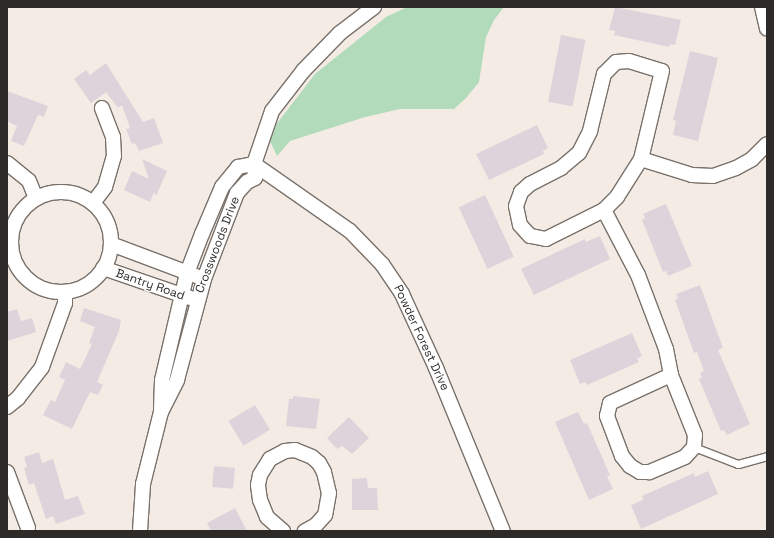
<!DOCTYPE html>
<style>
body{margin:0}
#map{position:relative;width:774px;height:538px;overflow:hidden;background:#f4ebe4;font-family:"Space Grotesk",sans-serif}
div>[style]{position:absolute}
.green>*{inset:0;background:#b1dbba}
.building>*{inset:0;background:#ddd4db;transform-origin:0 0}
.roads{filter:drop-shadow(1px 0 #79716a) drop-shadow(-1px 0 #79716a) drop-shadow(0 1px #79716a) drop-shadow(0 -1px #79716a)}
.service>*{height:7px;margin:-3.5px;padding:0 3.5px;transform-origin:3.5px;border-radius:3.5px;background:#fff}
.minor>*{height:14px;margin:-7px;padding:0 7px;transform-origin:7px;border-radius:7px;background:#fff}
.minor>.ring{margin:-7px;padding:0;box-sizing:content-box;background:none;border:14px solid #fff;border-radius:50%}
span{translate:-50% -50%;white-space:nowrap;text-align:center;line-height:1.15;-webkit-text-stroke:3px #fff;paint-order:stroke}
.street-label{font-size:12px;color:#2d2a27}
.frame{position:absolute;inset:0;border:8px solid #2d2a27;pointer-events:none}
</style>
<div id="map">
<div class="green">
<i style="clip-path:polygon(407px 7px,504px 7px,494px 20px,486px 37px,479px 82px,466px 98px,454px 109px,400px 109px,365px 117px,290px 141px,277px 156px,270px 141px,275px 126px,315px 74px,386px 17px)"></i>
</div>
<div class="building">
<i style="clip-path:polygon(615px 7px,681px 20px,675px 45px,670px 44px,669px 47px,614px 35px,615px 31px,609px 30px)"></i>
<i style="left:561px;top:35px;width:25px;height:68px;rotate:11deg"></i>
<i style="clip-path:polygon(690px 51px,718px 58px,698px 141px,673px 135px,676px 121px,673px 120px)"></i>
<i style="clip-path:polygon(106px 63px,143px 122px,154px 118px,163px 143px,139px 151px,135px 143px,132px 144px,126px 129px,130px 128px,122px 105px,118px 108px,106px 92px,91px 103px,74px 79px,86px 70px,90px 75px)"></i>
<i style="clip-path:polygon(7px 91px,48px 106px,44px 117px,38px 115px,24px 146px,11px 141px,17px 126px,7px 121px)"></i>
<i style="clip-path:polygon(537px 125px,548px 148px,543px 151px,544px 154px,489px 180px,476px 154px)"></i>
<i style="clip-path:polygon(142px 159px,167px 171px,156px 196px,154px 192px,150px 202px,124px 190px,132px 171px,149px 179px)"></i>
<i style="left:485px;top:195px;width:68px;height:29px;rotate:65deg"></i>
<i style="clip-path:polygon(666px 204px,692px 266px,668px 276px,666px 271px,663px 272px,642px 220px,645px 218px,643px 214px)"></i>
<i style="clip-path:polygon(600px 236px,610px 259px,534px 295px,521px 269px,585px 239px,586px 242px)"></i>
<i style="clip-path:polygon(700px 285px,723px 348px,718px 350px,750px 424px,727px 435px,724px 430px,721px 431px,699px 379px,702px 377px,700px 373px,704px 371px,697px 352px,694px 353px,675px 300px,678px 299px,676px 294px)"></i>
<i style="clip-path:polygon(84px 308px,121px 320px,119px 331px,97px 382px,103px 385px,98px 395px,90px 392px,72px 429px,43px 415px,51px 400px,55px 402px,65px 380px,59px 377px,66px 362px,80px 369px,92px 344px,89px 343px,95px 327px,80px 321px)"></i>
<i style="clip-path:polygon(17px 309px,21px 321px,32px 318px,36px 332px,7px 341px,7px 312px)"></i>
<i style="clip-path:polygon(632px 333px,642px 356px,637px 359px,639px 362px,587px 385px,585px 382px,580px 384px,570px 360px)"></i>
<i style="clip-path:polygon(293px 396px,320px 399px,316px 429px,286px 426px,289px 399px,293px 399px)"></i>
<i style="left:255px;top:405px;width:29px;height:31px;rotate:59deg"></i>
<i style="clip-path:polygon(578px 412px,584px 424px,587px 423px,610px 475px,607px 476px,613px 489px,589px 500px,555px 422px)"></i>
<i style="clip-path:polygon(349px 417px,369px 438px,352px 454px,342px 446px,337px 449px,327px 438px)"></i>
<i style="clip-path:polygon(39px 452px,42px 463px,53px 459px,65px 500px,78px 496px,85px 514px,56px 524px,53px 516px,46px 519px,34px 483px,29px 485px,24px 468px,27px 467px,24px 457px)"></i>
<i style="left:214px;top:466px;width:21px;height:21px;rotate:5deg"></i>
<i style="clip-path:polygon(708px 471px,718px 494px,641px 529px,631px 505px,643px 500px,642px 496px,694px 473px,695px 477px)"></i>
<i style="clip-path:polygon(367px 478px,368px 488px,377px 488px,378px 510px,352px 510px,352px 479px)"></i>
<i style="clip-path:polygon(235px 508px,247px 531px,211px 531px,207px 523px)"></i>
</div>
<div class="roads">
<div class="service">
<i style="left:694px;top:447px;width:47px;rotate:21.1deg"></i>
<i style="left:738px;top:464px;width:30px;rotate:-15deg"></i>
</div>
<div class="minor">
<i style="left:762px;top:7px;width:22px;rotate:77deg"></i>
<i style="left:629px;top:61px;width:34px;rotate:17deg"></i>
<i style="left:662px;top:71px;width:90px;rotate:103.4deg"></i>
<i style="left:641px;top:159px;width:45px;rotate:122.3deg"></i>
<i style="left:617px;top:197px;width:18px;rotate:135deg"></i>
<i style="left:604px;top:210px;width:65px;rotate:153.4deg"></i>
<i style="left:546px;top:239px;width:16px;rotate:-169deg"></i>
<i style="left:530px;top:236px;width:15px;rotate:-132deg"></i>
<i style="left:520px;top:225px;width:19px;rotate:-102deg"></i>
<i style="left:516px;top:206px;width:15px;rotate:-70deg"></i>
<i style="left:521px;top:192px;width:12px;rotate:-42deg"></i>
<i style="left:530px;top:184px;width:35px;rotate:-27deg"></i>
<i style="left:561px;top:168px;width:23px;rotate:-40deg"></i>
<i style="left:579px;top:153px;width:25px;rotate:-63deg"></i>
<i style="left:590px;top:131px;width:59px;rotate:-76.2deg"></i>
<i style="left:604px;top:74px;width:17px;rotate:-45deg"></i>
<i style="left:616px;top:62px;width:13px;rotate:-4deg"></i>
<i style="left:641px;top:159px;width:53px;rotate:17.4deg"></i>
<i style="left:692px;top:175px;width:21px;rotate:3deg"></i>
<i style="left:713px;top:176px;width:24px;rotate:-19deg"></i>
<i style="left:736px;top:168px;width:18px;rotate:-29deg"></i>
<i style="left:752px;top:159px;width:21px;rotate:-45deg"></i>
<i style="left:7px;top:163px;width:28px;rotate:39deg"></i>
<i style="left:29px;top:181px;width:18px;rotate:68deg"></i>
<i style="left:254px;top:164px;width:117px;rotate:34.9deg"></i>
<i style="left:350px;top:231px;width:46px;rotate:45.9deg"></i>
<i style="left:382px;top:264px;width:36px;rotate:56deg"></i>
<i style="left:402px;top:294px;width:81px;rotate:65.3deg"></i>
<i style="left:436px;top:368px;width:176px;rotate:67.7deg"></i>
<i class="ring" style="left:11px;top:192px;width:86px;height:86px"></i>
<i style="left:93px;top:203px;width:20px;rotate:-53deg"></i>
<i style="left:105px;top:187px;width:32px;rotate:-74deg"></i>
<i style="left:114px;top:156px;width:19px;rotate:-93deg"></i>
<i style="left:113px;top:137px;width:31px;rotate:-111deg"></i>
<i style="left:604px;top:210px;width:73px;rotate:62.4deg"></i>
<i style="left:638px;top:275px;width:79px;rotate:69.3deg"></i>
<i style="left:666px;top:349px;width:26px;rotate:79deg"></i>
<i style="left:671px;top:375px;width:65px;rotate:68.2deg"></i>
<i style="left:695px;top:435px;width:12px;rotate:95deg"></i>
<i style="left:694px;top:447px;width:13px;rotate:132deg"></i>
<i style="left:685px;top:457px;width:39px;rotate:157deg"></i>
<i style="left:649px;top:472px;width:9px;rotate:180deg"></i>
<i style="left:640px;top:472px;width:12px;rotate:-149deg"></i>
<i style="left:630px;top:466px;width:13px;rotate:-129deg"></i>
<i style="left:622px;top:456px;width:43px;rotate:-110.6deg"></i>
<i style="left:607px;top:416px;width:13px;rotate:-77deg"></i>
<i style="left:610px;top:403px;width:67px;rotate:-24.7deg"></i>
<i style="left:111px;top:244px;width:91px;rotate:20.6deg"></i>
<i style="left:103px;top:268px;width:92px;rotate:19deg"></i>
<i style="left:7px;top:407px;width:14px;rotate:-39deg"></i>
<i style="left:18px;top:398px;width:39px;rotate:-52deg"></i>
<i style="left:42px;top:367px;width:68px;rotate:-70.2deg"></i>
<i style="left:65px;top:303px;width:11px;rotate:-90deg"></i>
<i style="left:161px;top:409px;width:29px;rotate:-88deg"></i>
<i style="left:162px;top:380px;width:110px;rotate:-76.8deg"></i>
<i style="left:187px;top:273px;width:42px;rotate:-69deg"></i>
<i style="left:202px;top:234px;width:51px;rotate:-66.9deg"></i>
<i style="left:222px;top:187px;width:26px;rotate:-51deg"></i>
<i style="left:238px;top:167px;width:16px;rotate:-11deg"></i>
<i style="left:7px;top:472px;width:60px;rotate:69.4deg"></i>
<i style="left:140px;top:531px;width:47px;rotate:-86.3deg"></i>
<i style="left:143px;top:484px;width:74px;rotate:-76deg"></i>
<i style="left:161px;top:412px;width:36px;rotate:-63deg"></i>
<i style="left:177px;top:380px;width:105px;rotate:-75deg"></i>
<i style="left:204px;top:279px;width:92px;rotate:-69deg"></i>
<i style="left:237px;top:193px;width:15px;rotate:-48deg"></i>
<i style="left:247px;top:182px;width:9px;rotate:-27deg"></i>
<i style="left:255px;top:178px;width:14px;rotate:-94deg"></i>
<i style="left:254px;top:164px;width:56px;rotate:-71.2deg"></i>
<i style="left:272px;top:111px;width:51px;rotate:-52.2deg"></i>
<i style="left:303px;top:71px;width:53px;rotate:-45.8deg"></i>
<i style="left:340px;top:33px;width:43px;rotate:-37.4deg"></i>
<i style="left:283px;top:531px;width:21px;rotate:-139deg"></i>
<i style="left:267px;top:517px;width:18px;rotate:-112deg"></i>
<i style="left:260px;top:500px;width:15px;rotate:-98deg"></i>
<i style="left:258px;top:485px;width:10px;rotate:-79deg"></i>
<i style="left:260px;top:475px;width:19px;rotate:-58deg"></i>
<i style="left:270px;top:459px;width:17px;rotate:-28deg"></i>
<i style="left:285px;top:451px;width:10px;rotate:-6deg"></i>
<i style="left:295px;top:450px;width:18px;rotate:22deg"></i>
<i style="left:312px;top:457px;width:9px;rotate:41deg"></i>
<i style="left:319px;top:463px;width:10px;rotate:61deg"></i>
<i style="left:324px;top:472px;width:22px;rotate:77deg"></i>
<i style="left:329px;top:493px;width:22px;rotate:100deg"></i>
<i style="left:325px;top:515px;width:13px;rotate:132deg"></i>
<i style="left:316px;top:525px;width:13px;rotate:151deg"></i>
</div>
</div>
<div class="street-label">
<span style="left:218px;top:245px;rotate:-69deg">Crosswoods Drive</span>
<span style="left:150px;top:285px;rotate:19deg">Bantry Road</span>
<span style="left:421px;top:338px;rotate:65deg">Powder Forest Drive</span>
</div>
<div class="frame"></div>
</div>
